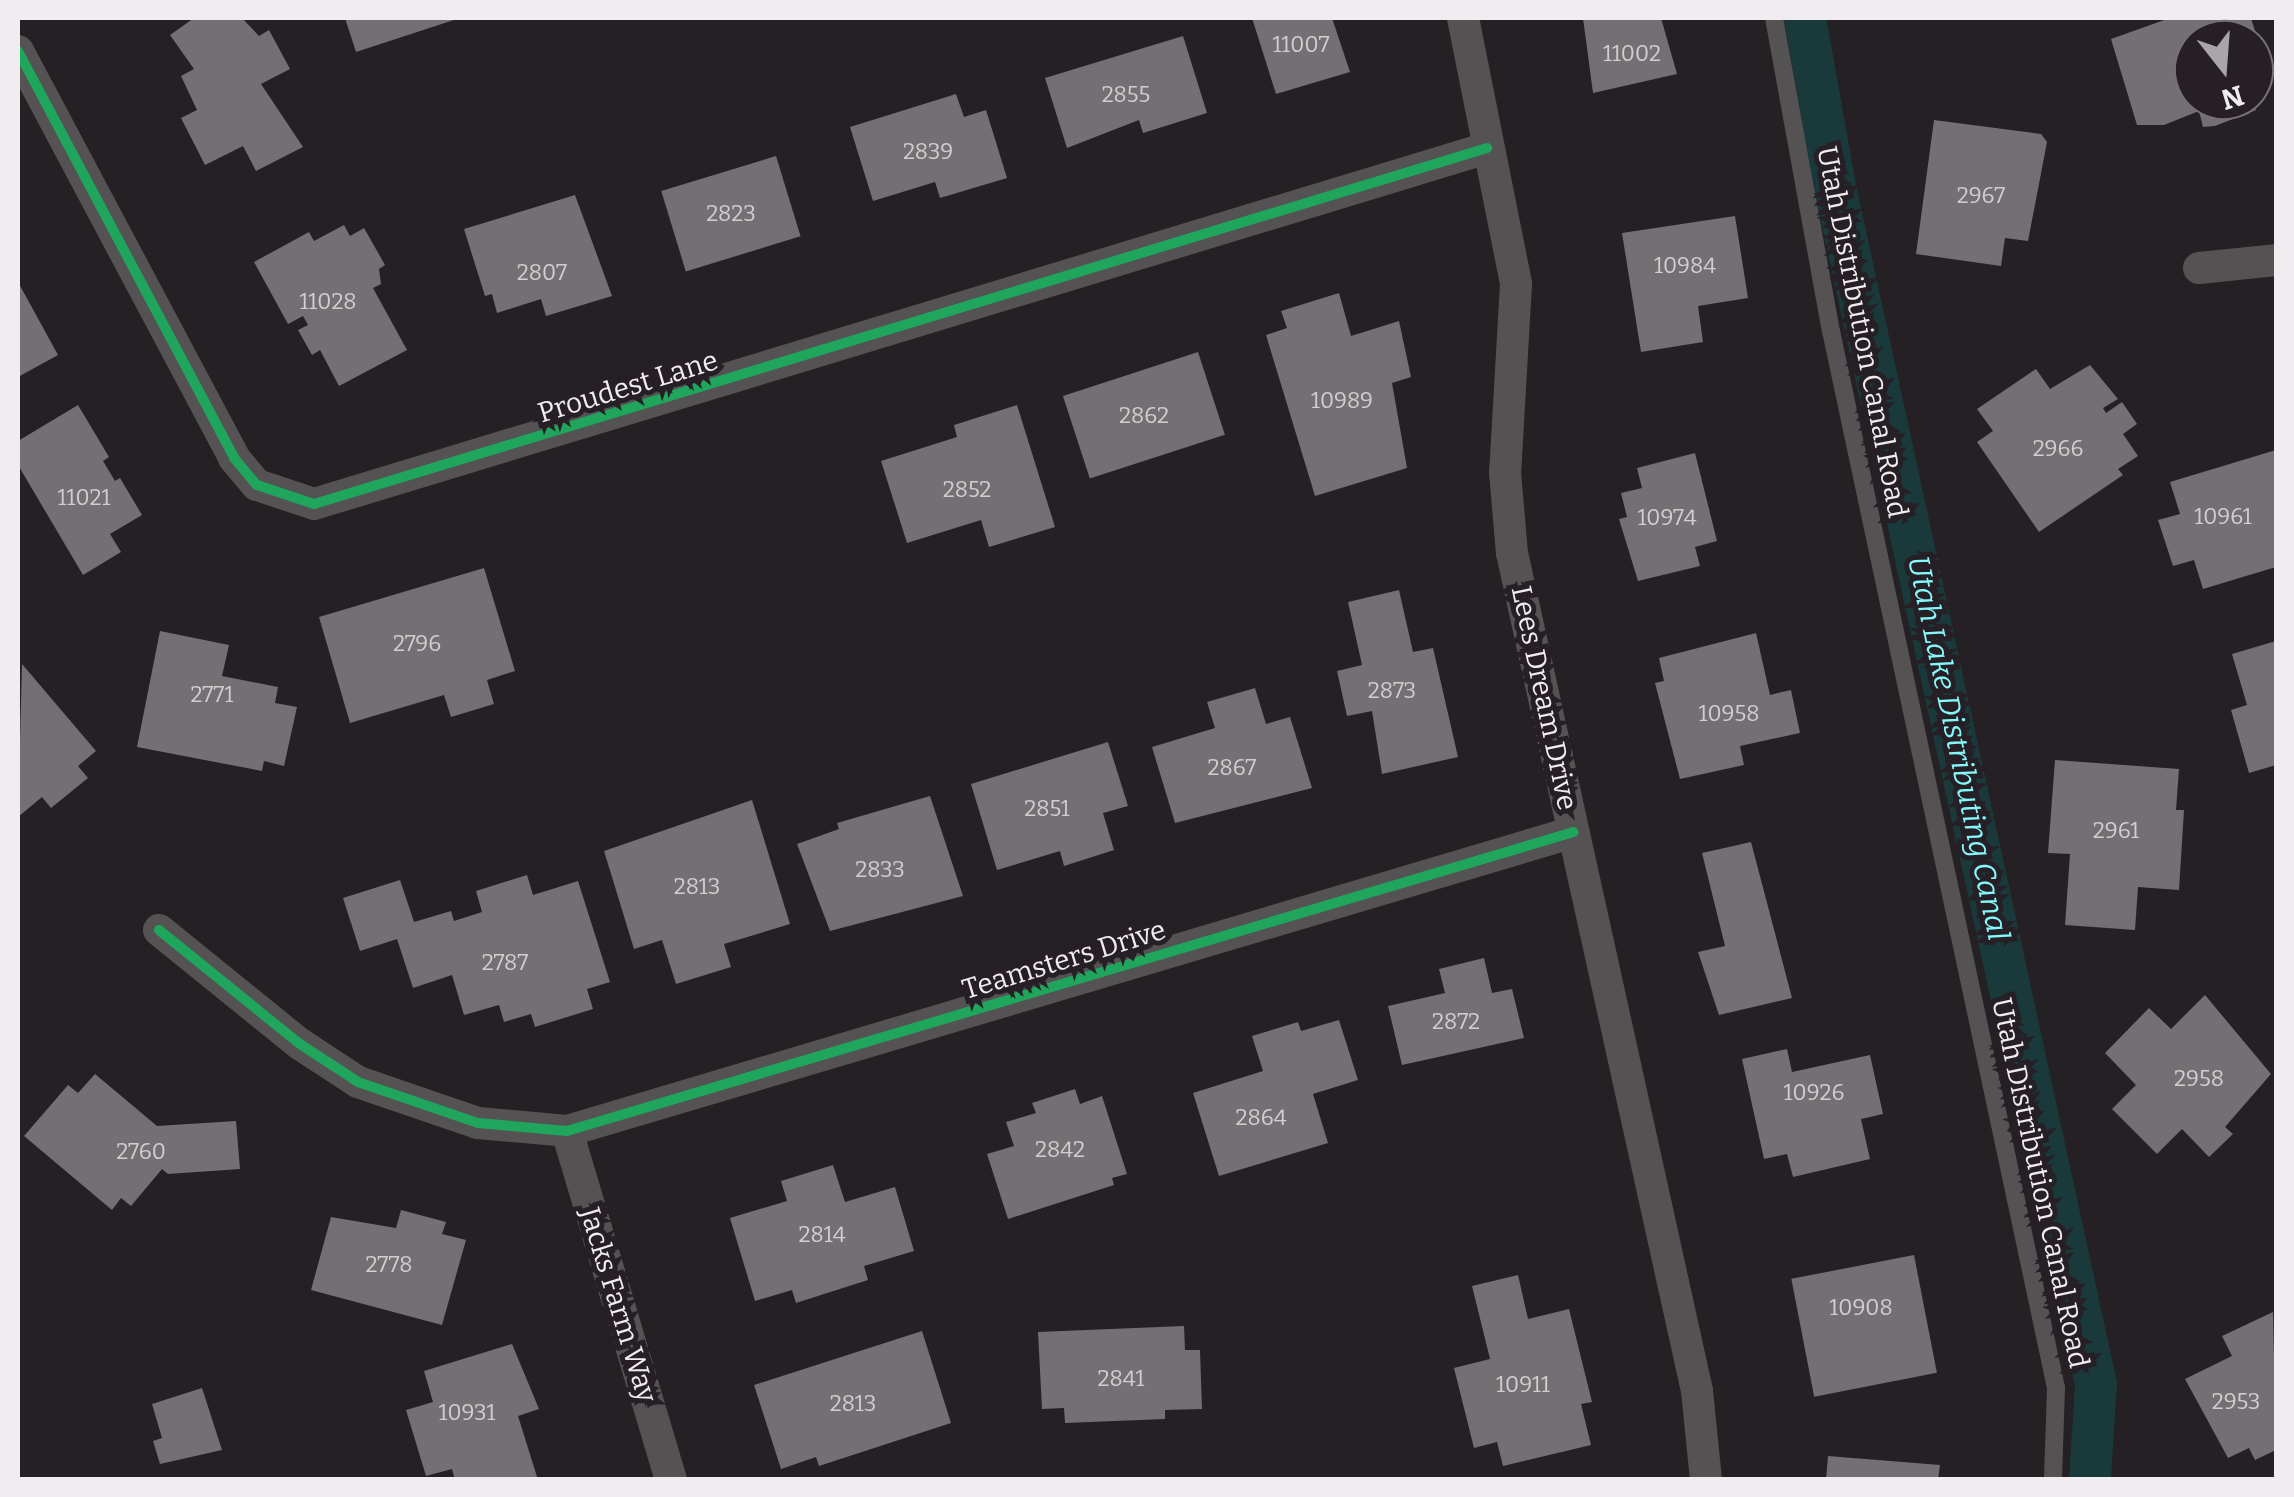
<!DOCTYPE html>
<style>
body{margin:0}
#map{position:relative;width:2294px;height:1497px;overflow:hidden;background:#252024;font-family:Bitter,serif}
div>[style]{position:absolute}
.canal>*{height:42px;margin:-21px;padding:0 21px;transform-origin:21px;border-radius:21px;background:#19393b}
.building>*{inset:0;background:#736f72;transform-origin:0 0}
.service>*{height:18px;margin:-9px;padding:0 9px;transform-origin:9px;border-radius:9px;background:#545253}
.minor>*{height:32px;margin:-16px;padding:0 16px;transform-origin:16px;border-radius:16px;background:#545253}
.cycleway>*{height:10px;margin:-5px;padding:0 5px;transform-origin:5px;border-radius:5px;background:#20a55d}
span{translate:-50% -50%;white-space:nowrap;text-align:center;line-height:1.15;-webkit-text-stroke:10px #261f25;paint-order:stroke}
.number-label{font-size:22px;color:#d2cdd0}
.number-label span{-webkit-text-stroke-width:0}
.street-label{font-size:28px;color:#f1ecf0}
.water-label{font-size:30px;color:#84f9fb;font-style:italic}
.frame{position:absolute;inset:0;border:20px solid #f1ecf0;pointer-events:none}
.north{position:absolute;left:2174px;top:20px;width:100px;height:100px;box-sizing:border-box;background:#261f25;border:2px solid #777176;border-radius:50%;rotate:163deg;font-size:28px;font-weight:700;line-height:40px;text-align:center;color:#f1ecf0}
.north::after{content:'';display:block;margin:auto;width:35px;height:45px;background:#aaa5a9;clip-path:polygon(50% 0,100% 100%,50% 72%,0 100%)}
</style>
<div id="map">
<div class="canal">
<i style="left:1805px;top:18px;width:172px;rotate:79.9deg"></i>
<i style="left:1835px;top:187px;width:1225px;rotate:77.7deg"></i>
<i style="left:2096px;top:1384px;width:96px;rotate:93.6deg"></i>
</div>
<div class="building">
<i style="clip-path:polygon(194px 18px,242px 18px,259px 36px,269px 30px,290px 69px,261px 84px,303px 147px,256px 171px,243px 146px,205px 165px,181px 118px,197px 110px,181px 76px,194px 69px,170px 35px)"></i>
<i style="clip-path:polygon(345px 18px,460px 18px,356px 52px)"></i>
<i style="clip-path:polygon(1252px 18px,1332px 18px,1350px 72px,1276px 94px)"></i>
<i style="clip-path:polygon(1583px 18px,1661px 18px,1677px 74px,1593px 93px)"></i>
<i style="clip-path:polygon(2170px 18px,2251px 18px,2265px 64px,2254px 67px,2254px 40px,2194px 40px,2194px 100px,2252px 100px,2256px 110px,2215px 126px,2203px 127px,2199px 111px,2164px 125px,2137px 125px,2111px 39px)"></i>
<i style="clip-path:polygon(1183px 36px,1207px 113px,1143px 133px,1139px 120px,1067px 148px,1045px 78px)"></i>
<i style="clip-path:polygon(956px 94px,964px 117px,986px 110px,1007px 178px,940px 198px,935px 182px,873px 201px,850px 127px)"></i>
<i style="clip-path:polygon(1934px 120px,2041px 134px,2047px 142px,2028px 241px,2005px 238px,2001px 266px,1916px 254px)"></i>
<i style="left:776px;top:156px;width:84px;height:120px;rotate:73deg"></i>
<i style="clip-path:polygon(575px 195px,612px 296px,546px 316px,541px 299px,497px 313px,492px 294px,485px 296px,464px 229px)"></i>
<i style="clip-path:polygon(1735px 216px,1748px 298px,1698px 306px,1703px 342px,1641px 352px,1622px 233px)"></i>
<i style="clip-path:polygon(344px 225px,350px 236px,364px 228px,385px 265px,379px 269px,381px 284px,373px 288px,407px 350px,339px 386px,320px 350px,312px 355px,298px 330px,308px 325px,303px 316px,288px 324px,254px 262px,309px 232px,314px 241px)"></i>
<i style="clip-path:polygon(18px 282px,58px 355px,18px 377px)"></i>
<i style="clip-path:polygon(1339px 293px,1351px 336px,1399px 321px,1411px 377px,1392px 383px,1407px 468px,1315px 496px,1266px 335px,1287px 328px,1281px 311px)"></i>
<i style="left:1198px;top:352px;width:87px;height:142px;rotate:72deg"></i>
<i style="clip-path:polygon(2090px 365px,2118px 399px,2103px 408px,2106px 413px,2122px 402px,2137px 424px,2123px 434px,2138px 456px,2118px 469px,2123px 475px,2039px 532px,1977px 442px,1993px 431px,1977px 409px,2036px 369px,2050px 389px)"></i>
<i style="clip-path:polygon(78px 405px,109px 457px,103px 461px,115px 481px,120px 478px,142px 515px,110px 534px,121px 552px,83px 575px,18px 465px,18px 441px)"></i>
<i style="clip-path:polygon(1017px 405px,1055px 527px,989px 547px,981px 520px,907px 543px,881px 461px,957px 437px,954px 425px)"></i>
<i style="clip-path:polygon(2276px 450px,2276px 567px,2203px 589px,2194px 560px,2173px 566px,2158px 520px,2180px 514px,2170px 482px)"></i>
<i style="clip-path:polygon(1695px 453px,1717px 541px,1695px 547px,1700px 566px,1638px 581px,1619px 519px,1627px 517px,1621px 493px,1642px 488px,1637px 468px)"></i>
<i style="clip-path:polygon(484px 568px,515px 671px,487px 680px,494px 704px,451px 717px,444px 695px,350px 723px,319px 617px)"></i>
<i style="clip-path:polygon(1399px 590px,1413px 652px,1433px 648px,1458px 757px,1382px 774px,1372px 711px,1347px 716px,1337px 671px,1362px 665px,1348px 602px)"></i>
<i style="clip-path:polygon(160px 631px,229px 645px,222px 676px,278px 687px,275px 703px,297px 707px,284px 766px,264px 761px,262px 771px,137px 747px)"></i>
<i style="clip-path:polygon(1756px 633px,1770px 695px,1791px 690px,1800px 733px,1740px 746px,1744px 765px,1680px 779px,1655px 683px,1664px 681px,1659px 658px)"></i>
<i style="clip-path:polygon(2276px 641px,2276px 765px,2249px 773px,2231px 710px,2247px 705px,2232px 654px)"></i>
<i style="clip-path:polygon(22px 664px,96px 751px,78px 766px,88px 778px,51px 808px,42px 797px,18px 817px)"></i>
<i style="clip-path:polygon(1255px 688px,1266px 724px,1290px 717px,1312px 788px,1175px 823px,1152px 747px,1215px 728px,1207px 702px)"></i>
<i style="clip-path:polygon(1108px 742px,1128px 806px,1103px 813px,1114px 850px,1064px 866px,1060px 851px,997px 870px,971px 784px)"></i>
<i style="clip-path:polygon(2055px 760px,2179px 769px,2176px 810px,2184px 810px,2179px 890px,2138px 887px,2135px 930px,2065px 925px,2070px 854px,2048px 853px)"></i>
<i style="clip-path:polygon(930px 796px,963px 896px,830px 931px,797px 844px,839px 829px,837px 823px)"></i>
<i style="clip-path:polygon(752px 800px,790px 924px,724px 944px,731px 967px,676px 984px,662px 940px,634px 949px,604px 851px)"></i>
<i style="clip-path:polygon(1751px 842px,1792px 998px,1719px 1015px,1698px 952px,1725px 946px,1702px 853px)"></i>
<i style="clip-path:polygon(527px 875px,533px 895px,578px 881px,610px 982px,587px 989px,593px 1009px,535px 1027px,531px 1014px,504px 1022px,499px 1005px,464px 1015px,452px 975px,413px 988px,397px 939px,360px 951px,343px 898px,400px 880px,414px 922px,451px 911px,454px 921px,482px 912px,476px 891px)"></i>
<i style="clip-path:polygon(1484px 958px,1492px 993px,1512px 989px,1524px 1038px,1402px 1065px,1388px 1006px,1445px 993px,1439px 969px)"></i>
<i style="clip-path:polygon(2205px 995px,2271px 1074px,2225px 1127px,2233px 1134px,2209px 1157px,2182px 1129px,2157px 1154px,2112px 1109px,2136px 1085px,2105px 1053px,2149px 1008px,2171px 1029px)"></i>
<i style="clip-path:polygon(1339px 1020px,1358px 1080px,1313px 1094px,1328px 1143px,1219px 1176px,1193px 1093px,1263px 1071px,1252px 1036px,1298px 1022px,1301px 1031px)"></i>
<i style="clip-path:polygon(1787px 1049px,1792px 1072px,1870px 1055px,1883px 1114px,1861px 1119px,1870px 1159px,1793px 1177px,1787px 1154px,1764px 1159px,1742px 1059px)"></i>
<i style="clip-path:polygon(95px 1074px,157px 1126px,236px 1121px,240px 1169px,168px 1174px,162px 1169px,131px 1206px,121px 1198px,112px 1210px,24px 1136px,68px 1085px,78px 1093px)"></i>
<i style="clip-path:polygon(1075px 1089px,1080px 1104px,1102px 1096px,1127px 1174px,1112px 1178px,1114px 1185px,1008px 1219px,987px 1154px,1014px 1146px,1006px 1122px,1036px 1113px,1032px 1103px)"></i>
<i style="clip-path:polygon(833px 1165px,845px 1202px,895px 1187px,914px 1251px,864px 1266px,868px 1280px,796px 1303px,792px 1290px,755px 1301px,730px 1218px,787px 1201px,781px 1181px)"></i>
<i style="clip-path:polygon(401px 1210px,446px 1222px,442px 1234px,466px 1240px,442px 1325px,311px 1290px,331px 1217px,396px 1228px)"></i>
<i style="left:1914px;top:1255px;width:120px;height:125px;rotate:79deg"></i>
<i style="clip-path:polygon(1518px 1275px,1528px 1319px,1569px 1309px,1592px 1402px,1581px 1404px,1591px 1445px,1503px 1466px,1497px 1442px,1474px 1448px,1454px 1368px,1490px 1359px,1472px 1286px)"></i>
<i style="clip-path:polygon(2273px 1312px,2276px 1450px,2255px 1460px,2249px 1448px,2228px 1458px,2185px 1379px,2232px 1356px,2222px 1336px)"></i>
<i style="clip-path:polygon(1184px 1326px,1185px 1350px,1200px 1350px,1202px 1409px,1165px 1410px,1165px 1419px,1065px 1423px,1064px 1408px,1042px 1409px,1038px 1332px)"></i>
<i style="clip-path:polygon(922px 1331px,951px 1423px,819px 1466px,816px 1457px,781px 1469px,754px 1385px)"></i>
<i style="clip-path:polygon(512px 1344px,539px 1409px,518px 1416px,538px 1480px,455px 1480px,452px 1469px,426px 1476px,406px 1410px,433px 1402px,424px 1371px)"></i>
<i style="clip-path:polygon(202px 1388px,222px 1450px,160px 1464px,153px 1441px,162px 1438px,152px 1404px)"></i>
<i style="clip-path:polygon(1828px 1456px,1940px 1465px,1938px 1480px,1826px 1480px)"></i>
</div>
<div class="service">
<i style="left:1774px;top:18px;width:318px;rotate:79.7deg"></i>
<i style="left:1831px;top:331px;width:1081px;rotate:77.98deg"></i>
<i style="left:2056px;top:1388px;width:92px;rotate:91.9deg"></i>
</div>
<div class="minor">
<i style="left:1463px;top:18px;width:271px;rotate:78.7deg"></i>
<i style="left:1516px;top:284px;width:188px;rotate:93.3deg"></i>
<i style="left:1505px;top:472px;width:81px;rotate:85.1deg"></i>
<i style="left:1512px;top:553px;width:858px;rotate:77.55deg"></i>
<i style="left:1697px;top:1391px;width:89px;rotate:84.2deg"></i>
<i style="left:18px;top:51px;width:461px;rotate:62deg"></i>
<i style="left:234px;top:458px;width:35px;rotate:50deg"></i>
<i style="left:257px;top:485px;width:60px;rotate:18.4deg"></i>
<i style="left:314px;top:504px;width:1226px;rotate:-16.88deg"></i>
<i style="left:2199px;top:268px;width:77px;rotate:-5.9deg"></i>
<i style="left:159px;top:930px;width:181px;rotate:39deg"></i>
<i style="left:300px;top:1044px;width:69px;rotate:33.2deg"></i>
<i style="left:358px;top:1082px;width:127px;rotate:18.9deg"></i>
<i style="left:478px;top:1123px;width:89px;rotate:5.1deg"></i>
<i style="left:567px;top:1131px;width:1050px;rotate:-16.54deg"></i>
<i style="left:567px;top:1131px;width:364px;rotate:73.4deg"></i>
</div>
<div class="cycleway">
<i style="left:18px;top:51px;width:461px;rotate:62deg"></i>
<i style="left:234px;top:458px;width:35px;rotate:50deg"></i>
<i style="left:257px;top:485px;width:60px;rotate:18.4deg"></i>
<i style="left:314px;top:504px;width:1226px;rotate:-16.88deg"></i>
<i style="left:159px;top:930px;width:181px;rotate:39deg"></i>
<i style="left:300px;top:1044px;width:69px;rotate:33.2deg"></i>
<i style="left:358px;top:1082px;width:127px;rotate:18.9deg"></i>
<i style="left:478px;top:1123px;width:89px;rotate:5.1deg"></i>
<i style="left:567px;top:1131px;width:1050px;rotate:-16.54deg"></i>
</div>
<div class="number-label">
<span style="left:1301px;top:45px">11007</span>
<span style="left:1632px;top:54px">11002</span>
<span style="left:1126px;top:95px">2855</span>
<span style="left:928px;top:152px">2839</span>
<span style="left:1981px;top:196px">2967</span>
<span style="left:731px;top:214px">2823</span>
<span style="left:1685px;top:266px">10984</span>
<span style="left:542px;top:273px">2807</span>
<span style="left:328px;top:302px">11028</span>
<span style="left:1342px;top:401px">10989</span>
<span style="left:1144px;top:416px">2862</span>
<span style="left:2058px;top:449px">2966</span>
<span style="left:967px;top:490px">2852</span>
<span style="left:84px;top:498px">11021</span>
<span style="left:2223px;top:517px">10961</span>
<span style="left:1667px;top:518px">10974</span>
<span style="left:417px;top:644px">2796</span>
<span style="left:1392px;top:691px">2873</span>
<span style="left:212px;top:695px">2771</span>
<span style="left:1729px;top:714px">10958</span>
<span style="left:1232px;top:768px">2867</span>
<span style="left:1047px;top:809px">2851</span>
<span style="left:2116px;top:831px">2961</span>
<span style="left:880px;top:870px">2833</span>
<span style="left:697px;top:887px">2813</span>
<span style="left:505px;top:963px">2787</span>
<span style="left:1456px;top:1022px">2872</span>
<span style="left:2199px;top:1079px">2958</span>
<span style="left:1814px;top:1093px">10926</span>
<span style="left:1261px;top:1118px">2864</span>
<span style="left:1060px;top:1150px">2842</span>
<span style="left:141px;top:1152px">2760</span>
<span style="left:822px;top:1235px">2814</span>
<span style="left:389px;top:1265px">2778</span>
<span style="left:1861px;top:1308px">10908</span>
<span style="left:1121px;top:1379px">2841</span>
<span style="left:1523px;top:1385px">10911</span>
<span style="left:2236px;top:1402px">2953</span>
<span style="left:853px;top:1404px">2813</span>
<span style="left:467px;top:1413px">10931</span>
</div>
<div class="street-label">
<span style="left:1862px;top:332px;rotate:79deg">Utah Distribution Canal Road</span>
<span style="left:628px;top:387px;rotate:-17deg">Proudest Lane</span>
<span style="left:1544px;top:698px;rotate:78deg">Lees Dream Drive</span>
<span style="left:1064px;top:960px;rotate:-17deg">Teamsters Drive</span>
<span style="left:2040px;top:1183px;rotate:78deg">Utah Distribution Canal Road</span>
<span style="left:618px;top:1305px;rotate:73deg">Jacks Farm Way</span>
</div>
<div class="water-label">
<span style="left:1958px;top:748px;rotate:78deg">Utah Lake Distributing Canal</span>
</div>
<div class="frame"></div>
<div class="north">N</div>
</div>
